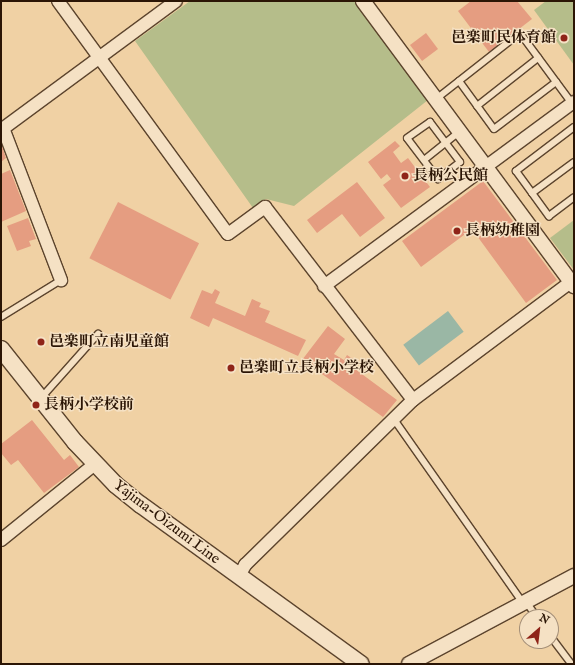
<!DOCTYPE html>
<meta charset="utf-8">
<style>
body{margin:0}
#map{position:relative;width:575px;height:665px;overflow:hidden;background:#f0d1a4;font-family:"IM FELL English","Noto Serif JP",serif}
div>[style]{position:absolute}
.green>*{inset:0;background:#b5bd8a}
.water>*{inset:0;background:#9ab7a5;transform-origin:0 0}
.building>*{inset:0;background:#e59d81;transform-origin:0 0}
.roads{filter:drop-shadow(1px 0 #5c442d) drop-shadow(-1px 0 #5c442d) drop-shadow(0 1px #5c442d) drop-shadow(0 -1px #5c442d)}
.service>*{height:6px;margin:-3px;padding:0 3px;transform-origin:3px;border-radius:3px;background:#f5e1c4}
.minor>*{height:12px;margin:-6px;padding:0 6px;transform-origin:6px;border-radius:6px;background:#f5e1c4}
.tertiary>*{height:14px;margin:-7px;padding:0 7px;transform-origin:7px;border-radius:7px;background:#f5e1c4}
.secondary>*{height:16px;margin:-8px;padding:0 8px;transform-origin:8px;border-radius:8px;background:#f5e1c4}
.dots>*{width:11px;height:11px;translate:-50% -50%;box-sizing:border-box;border:2px solid #f5e1c4;border-radius:50%}
span{translate:-50% -50%;white-space:nowrap;text-align:center;line-height:1.15;-webkit-text-stroke:3px #f5e1c4;paint-order:stroke}
.poi-label{font-size:15px;color:#2b1505;font-weight:700}
.right{translate:-100% -50%;text-align:right}
.left{translate:0 -50%;text-align:left}
.street-label{font-size:15px;color:#2b1505}
.frame{position:absolute;inset:0;border:2px solid #2b1505;pointer-events:none}
.north{position:absolute;left:519px;top:609px;width:40px;height:40px;box-sizing:border-box;background:#f5e1c4;border:1px solid #a48f78;border-radius:50%;rotate:28deg;font-size:11px;font-weight:700;line-height:16px;text-align:center;color:#2b1505}
.north::after{content:'';display:block;margin:auto;width:14px;height:18px;background:#8f2418;clip-path:polygon(50% 0,100% 100%,50% 72%,0 100%)}
</style>
<div id="map">
<div class="green">
<i style="clip-path:polygon(190px 1px,355px 1px,428px 100px,294px 206px,266px 199px,253px 208px,135px 41px)"></i>
<i style="clip-path:polygon(546px 1px,574px 1px,574px 65px,534px 10px)"></i>
<i style="clip-path:polygon(574px 220px,574px 270px,550px 238px)"></i>
</div>
<div class="water">
<i style="left:448px;top:311px;width:26px;height:56px;rotate:53deg"></i>
</div>
<div class="building">
<i style="clip-path:polygon(471px 1px,517px 1px,532px 19px,489px 52px,458px 11px)"></i>
<i style="left:426px;top:33px;width:20px;height:20px;rotate:53deg"></i>
<i style="clip-path:polygon(395px 141px,400px 146px,393px 152px,401px 163px,408px 158px,430px 187px,401px 208px,383px 185px,391px 179px,387px 174px,381px 179px,368px 162px)"></i>
<i style="clip-path:polygon(1px 143px,6px 158px,1px 162px)"></i>
<i style="clip-path:polygon(10px 170px,26px 211px,1px 222px,1px 174px)"></i>
<i style="clip-path:polygon(483px 181px,557px 280px,526px 303px,472px 229px,421px 267px,402px 241px)"></i>
<i style="clip-path:polygon(357px 182px,385px 218px,360px 237px,342px 214px,317px 233px,307px 220px)"></i>
<i style="left:118px;top:202px;width:91px;height:63px;rotate:27deg"></i>
<i style="clip-path:polygon(28px 218px,36px 239px,29px 241px,31px 246px,17px 251px,7px 226px)"></i>
<i style="clip-path:polygon(215px 289px,220px 292px,215px 303px,245px 316px,252px 299px,261px 303px,259px 307px,270px 311px,265px 322px,306px 340px,298px 356px,213px 318px,209px 327px,190px 318px,202px 290px,212px 294px)"></i>
<i style="clip-path:polygon(328px 326px,345px 339px,334px 354px,344px 360px,347px 355px,359px 363px,355px 369px,397px 400px,383px 417px,302px 360px)"></i>
<i style="clip-path:polygon(32px 420px,64px 460px,70px 455px,79px 467px,44px 493px,18px 460px,11px 465px,1px 453px,1px 444px)"></i>
</div>
<div class="roads">
<div class="service">
<i style="left:459px;top:81px;width:59px;rotate:53.9deg"></i>
<i style="left:494px;top:129px;width:78px;rotate:-37.2deg"></i>
<i style="left:436px;top:99px;width:107px;rotate:-38.2deg"></i>
<i style="left:520px;top:33px;width:89px;rotate:53.6deg"></i>
<i style="left:477px;top:106px;width:78px;rotate:-38.2deg"></i>
<i style="left:430px;top:122px;width:50px;rotate:53.1deg"></i>
<i style="left:460px;top:162px;width:28px;rotate:142deg"></i>
<i style="left:438px;top:179px;width:51px;rotate:-127.1deg"></i>
<i style="left:407px;top:138px;width:28px;rotate:-35deg"></i>
<i style="left:574px;top:127px;width:73px;rotate:142.8deg"></i>
<i style="left:516px;top:171px;width:27px;rotate:54deg"></i>
<i style="left:532px;top:193px;width:52px;rotate:-36.4deg"></i>
<i style="left:424px;top:160px;width:45px;rotate:-38.7deg"></i>
<i style="left:532px;top:193px;width:29px;rotate:54deg"></i>
<i style="left:549px;top:216px;width:31px;rotate:-37deg"></i>
<i style="left:1px;top:317px;width:70px;rotate:-31.7deg"></i>
<i style="left:41px;top:398px;width:86px;rotate:-48.3deg"></i>
<i style="left:393px;top:418px;width:226px;rotate:54.9deg"></i>
<i style="left:526px;top:602px;width:19px;rotate:54deg"></i>
<i style="left:551px;top:637px;width:34px;rotate:53deg"></i>
</div>
<div class="minor">
<i style="left:58px;top:1px;width:288px;rotate:53.9deg"></i>
<i style="left:228px;top:234px;width:46px;rotate:-36.1deg"></i>
<i style="left:265px;top:207px;width:243px;rotate:52.5deg"></i>
<i style="left:3px;top:128px;width:163px;rotate:69.1deg"></i>
<i style="left:1px;top:130px;width:217px;rotate:-36.4deg"></i>
<i style="left:324px;top:286px;width:310px;rotate:-36.4deg"></i>
<i style="left:1px;top:540px;width:121px;rotate:-39deg"></i>
<i style="left:239px;top:576px;width:13px;rotate:-61deg"></i>
<i style="left:245px;top:565px;width:235px;rotate:-44.5deg"></i>
<i style="left:413px;top:400px;width:197px;rotate:-36.8deg"></i>
</div>
<div class="tertiary">
<i style="left:363px;top:1px;width:355px;rotate:53.5deg"></i>
<i style="left:409px;top:664px;width:187px;rotate:-28.1deg"></i>
</div>
<div class="secondary">
<i style="left:1px;top:349px;width:119px;rotate:51.5deg"></i>
<i style="left:75px;top:442px;width:59px;rotate:46.4deg"></i>
<i style="left:116px;top:485px;width:32px;rotate:39deg"></i>
<i style="left:141px;top:505px;width:271px;rotate:35.9deg"></i>
</div>
</div>
<div class="dots">
<i style="left:564px;top:38px;background:#8f2418"></i>
<i style="left:405px;top:176px;background:#8f2418"></i>
<i style="left:457px;top:231px;background:#8f2418"></i>
<i style="left:41px;top:342px;background:#8f2418"></i>
<i style="left:231px;top:368px;background:#8f2418"></i>
<i style="left:36px;top:405px;background:#8f2418"></i>
</div>
<div class="poi-label">
<span class="right" style="left:556px;top:38px">邑楽町民体育館</span>
<span class="left" style="left:413px;top:176px">長柄公民館</span>
<span class="left" style="left:465px;top:231px">長柄幼稚園</span>
<span class="left" style="left:49px;top:342px">邑楽町立南児童館</span>
<span class="left" style="left:239px;top:368px">邑楽町立長柄小学校</span>
<span class="left" style="left:44px;top:405px">長柄小学校前</span>
</div>
<div class="street-label">
<span style="left:167px;top:522px;rotate:37deg">Yajima-Oizumi Line</span>
</div>
<div class="frame"></div>
<div class="north">N</div>
</div>
